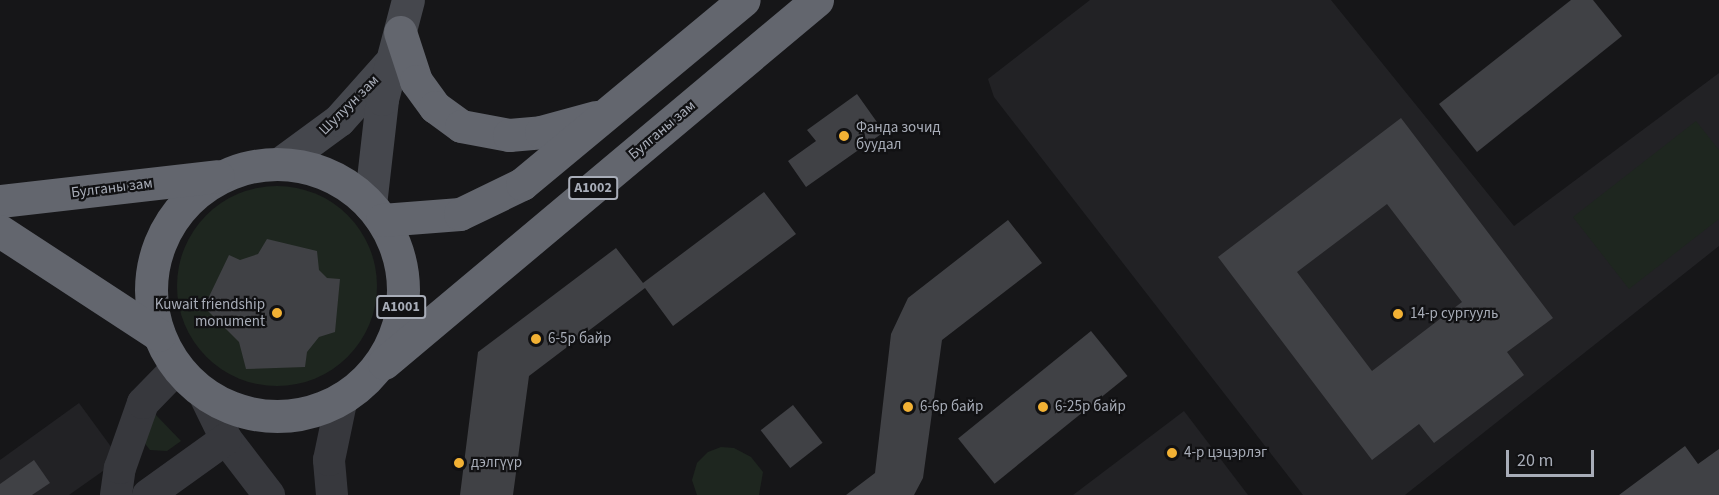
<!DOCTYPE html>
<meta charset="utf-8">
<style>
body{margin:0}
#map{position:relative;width:1719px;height:495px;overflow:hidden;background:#161618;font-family:"Source Sans 3",sans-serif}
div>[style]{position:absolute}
.built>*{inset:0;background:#222225}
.green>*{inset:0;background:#1e261f}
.round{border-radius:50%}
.building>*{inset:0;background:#404145;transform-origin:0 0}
.street>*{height:32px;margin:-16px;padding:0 16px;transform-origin:16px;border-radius:16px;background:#37383d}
.secondary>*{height:33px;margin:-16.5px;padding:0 16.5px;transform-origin:16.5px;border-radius:16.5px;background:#45474d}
.highway>*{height:33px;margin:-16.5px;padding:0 16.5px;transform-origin:16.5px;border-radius:16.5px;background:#63666e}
.highway>.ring{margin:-16.5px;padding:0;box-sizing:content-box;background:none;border:33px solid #63666e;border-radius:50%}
.dots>*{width:16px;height:16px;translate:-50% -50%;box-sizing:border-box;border:3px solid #111113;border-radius:50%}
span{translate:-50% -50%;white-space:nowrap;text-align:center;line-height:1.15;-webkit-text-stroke:4.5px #111113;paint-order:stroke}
.shield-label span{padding:2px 4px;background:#111113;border:2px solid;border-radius:4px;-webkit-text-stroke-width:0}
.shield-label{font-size:14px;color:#a8adb8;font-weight:700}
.street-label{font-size:15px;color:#a8adb8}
.poi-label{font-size:15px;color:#a8adb8}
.left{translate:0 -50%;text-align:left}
.right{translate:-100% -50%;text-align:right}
.scale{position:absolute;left:1506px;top:450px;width:88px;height:27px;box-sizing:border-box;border:3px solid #a8adb8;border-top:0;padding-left:8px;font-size:18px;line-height:21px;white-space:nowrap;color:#a8adb8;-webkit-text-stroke:4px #111113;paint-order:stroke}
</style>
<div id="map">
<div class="built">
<i style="clip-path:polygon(1090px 0,1331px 0,1514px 226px,1719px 73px,1719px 246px,1405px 495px,1303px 495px,994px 97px,988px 79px)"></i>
<i style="clip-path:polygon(79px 403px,120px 459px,69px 495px,0 495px,0 460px)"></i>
<i style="clip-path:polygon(1184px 411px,1248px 495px,1073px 495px)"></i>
</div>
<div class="green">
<i style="clip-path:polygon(1696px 121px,1719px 150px,1719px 219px,1629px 289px,1573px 217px)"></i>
<i class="round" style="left:177px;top:186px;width:200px;height:200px"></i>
<i style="clip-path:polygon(155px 414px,181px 441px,167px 451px,150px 450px,146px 445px,144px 439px)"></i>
<i style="clip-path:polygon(721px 447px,734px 448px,751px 457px,763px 472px,759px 495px,697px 495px,692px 480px,697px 463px,708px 452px)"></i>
</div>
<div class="building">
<i style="clip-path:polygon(1571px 0,1593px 0,1622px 36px,1477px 152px,1439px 104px)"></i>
<i style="clip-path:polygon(857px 94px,884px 132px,806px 187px,788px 161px,816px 141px,807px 130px)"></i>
<i style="clip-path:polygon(evenodd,1401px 118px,1553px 318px,1507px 352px,1524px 375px,1434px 443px,1419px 424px,1372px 460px,1218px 257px,1401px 118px,1387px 204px,1462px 302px,1372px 371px,1297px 272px,1387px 204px)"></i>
<i style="clip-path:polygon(764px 192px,796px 234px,673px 326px,645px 288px,529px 376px,513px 495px,460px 495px,478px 352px,616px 248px,643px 283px)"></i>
<i style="clip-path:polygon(1008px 220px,1042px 263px,942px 340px,923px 478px,914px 495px,846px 495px,875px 473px,891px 334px,908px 298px)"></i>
<i style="clip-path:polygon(267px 239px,317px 251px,319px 270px,327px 278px,340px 279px,335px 332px,319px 337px,307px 352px,305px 367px,246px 369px,239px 342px,204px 307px,229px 255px,240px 260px,258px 254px)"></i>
<i style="left:1091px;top:331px;width:58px;height:171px;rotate:51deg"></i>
<i style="left:793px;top:405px;width:48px;height:41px;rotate:52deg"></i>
<i style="clip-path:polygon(1685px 446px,1698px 464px,1719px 449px,1719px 495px,1619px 495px)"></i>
<i style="clip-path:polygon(34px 460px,50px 483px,32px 495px,0 495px,0 484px)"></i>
</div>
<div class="street">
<i style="left:204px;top:394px;width:50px;rotate:63.9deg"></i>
<i style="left:226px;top:439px;width:71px;rotate:52.5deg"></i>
<i style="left:116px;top:495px;width:27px;rotate:-82deg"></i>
<i style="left:120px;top:468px;width:69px;rotate:-70.5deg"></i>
<i style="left:143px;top:403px;width:49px;rotate:-45.8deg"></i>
<i style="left:148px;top:495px;width:96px;rotate:-35.7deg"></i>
<i style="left:332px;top:495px;width:35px;rotate:-95deg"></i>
<i style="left:329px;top:460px;width:63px;rotate:-78.2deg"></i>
</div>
<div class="secondary">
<i style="left:279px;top:164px;width:74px;rotate:-36.3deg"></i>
<i style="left:339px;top:120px;width:74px;rotate:-48.3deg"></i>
<i style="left:370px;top:205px;width:107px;rotate:-83.5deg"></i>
<i style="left:382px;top:99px;width:102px;rotate:-75.3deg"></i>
</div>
<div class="highway">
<i style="left:400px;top:32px;width:52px;rotate:71.9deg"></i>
<i style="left:416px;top:81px;width:32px;rotate:54deg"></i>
<i style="left:435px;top:107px;width:32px;rotate:36deg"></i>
<i style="left:461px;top:126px;width:49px;rotate:10.6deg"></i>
<i style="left:509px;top:135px;width:32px;rotate:-5deg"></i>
<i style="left:541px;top:132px;width:57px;rotate:-15.3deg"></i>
<i class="ring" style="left:151px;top:164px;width:219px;height:219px"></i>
<i style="left:0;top:201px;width:219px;rotate:-6.5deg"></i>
<i style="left:382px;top:220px;width:78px;rotate:-4.4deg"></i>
<i style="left:460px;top:214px;width:69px;rotate:-25.8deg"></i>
<i style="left:522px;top:184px;width:288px;rotate:-39.7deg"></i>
<i style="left:0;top:231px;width:190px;rotate:33.2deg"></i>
<i style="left:384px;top:363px;width:565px;rotate:-39.97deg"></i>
</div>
<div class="dots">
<i style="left:844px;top:136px;background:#f2b134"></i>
<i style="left:277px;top:313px;background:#f2b134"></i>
<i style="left:1398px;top:314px;background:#f2b134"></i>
<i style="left:536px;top:339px;background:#f2b134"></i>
<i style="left:908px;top:407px;background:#f2b134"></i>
<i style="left:1043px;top:407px;background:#f2b134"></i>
<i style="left:1172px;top:453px;background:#f2b134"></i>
<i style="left:459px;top:463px;background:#f2b134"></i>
</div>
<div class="shield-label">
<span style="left:593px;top:188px">A1002</span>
<span style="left:401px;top:307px">A1001</span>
</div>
<div class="street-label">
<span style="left:349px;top:105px;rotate:-45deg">Шулуун зам</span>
<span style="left:662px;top:130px;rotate:-40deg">Булганы зам</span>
<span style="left:112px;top:188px;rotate:-7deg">Булганы зам</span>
</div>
<div class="poi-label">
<span class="left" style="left:856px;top:136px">Фанда зочид<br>буудал</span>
<span class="right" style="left:265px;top:313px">Kuwait friendship<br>monument</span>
<span class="left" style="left:1410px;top:314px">14-р сургууль</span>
<span class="left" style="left:548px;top:339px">6-5р байр</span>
<span class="left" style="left:920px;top:407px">6-6р байр</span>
<span class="left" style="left:1055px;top:407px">6-25р байр</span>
<span class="left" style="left:1184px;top:453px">4-р цэцэрлэг</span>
<span class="left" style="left:471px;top:463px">дэлгүүр</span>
</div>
<div class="scale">20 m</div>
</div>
